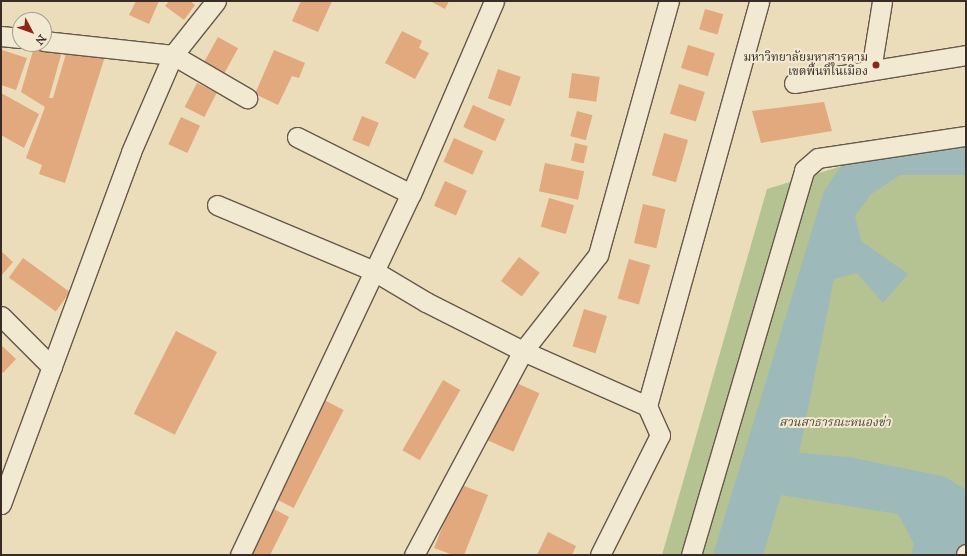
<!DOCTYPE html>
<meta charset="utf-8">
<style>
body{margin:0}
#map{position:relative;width:967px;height:556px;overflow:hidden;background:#ebddb9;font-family:"IM FELL Great Primer","Noto Serif Thai",serif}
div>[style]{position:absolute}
.green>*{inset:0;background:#b5c291}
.water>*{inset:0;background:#9db9ba}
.building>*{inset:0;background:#e2a87e;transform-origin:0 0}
.roads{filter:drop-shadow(1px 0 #66584b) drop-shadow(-1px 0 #66584b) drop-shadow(0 1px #66584b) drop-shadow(0 -1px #66584b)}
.minor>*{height:19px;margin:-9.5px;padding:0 9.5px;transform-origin:9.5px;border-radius:9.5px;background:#f2e9d2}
.dots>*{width:11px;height:11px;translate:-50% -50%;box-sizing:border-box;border:2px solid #f2e9d2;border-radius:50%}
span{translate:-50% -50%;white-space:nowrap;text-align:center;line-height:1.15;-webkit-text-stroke:4px #f2e9d2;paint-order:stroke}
.poi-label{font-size:12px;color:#392c26}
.right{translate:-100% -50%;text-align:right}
.park-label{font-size:12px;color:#524a3b;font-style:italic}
.frame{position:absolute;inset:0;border:2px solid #392c26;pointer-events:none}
.north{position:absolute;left:12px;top:12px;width:40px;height:40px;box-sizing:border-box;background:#f2e9d2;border:1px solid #a89d8d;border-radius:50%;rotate:131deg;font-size:11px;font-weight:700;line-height:16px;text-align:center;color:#392c26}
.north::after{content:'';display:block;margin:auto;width:14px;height:18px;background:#8f2418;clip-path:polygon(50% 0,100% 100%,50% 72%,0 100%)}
</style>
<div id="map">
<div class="green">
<i style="clip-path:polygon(966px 128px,966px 555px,662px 555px,767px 189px)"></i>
</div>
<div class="water">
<i style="clip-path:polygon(966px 138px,966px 175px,900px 175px,871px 194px,855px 216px,861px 241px,908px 274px,883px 303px,857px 273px,834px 279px,799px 453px,849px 457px,946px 477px,966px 490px,966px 555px,911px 555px,914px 544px,898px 514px,781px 495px,763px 555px,713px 555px,824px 191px,846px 159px)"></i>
</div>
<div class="building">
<i style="clip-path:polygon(136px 1px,159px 1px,149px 24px,129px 15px)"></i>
<i style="clip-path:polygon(169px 1px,190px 1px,195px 5px,184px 20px,165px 6px)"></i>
<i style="clip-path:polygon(301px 1px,332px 1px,318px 32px,292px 21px)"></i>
<i style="clip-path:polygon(430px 1px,449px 1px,445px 9px)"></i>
<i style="left:705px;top:9px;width:19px;height:21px;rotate:16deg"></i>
<i style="clip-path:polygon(402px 31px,422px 41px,419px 48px,429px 53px,415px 79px,385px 63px)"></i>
<i style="left:218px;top:37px;width:23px;height:30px;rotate:29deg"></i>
<i style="clip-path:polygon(70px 40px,107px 50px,65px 183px,39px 174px,42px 165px,26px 158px,45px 107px,21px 92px,35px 44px,63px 48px,49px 98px,53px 98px)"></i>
<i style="left:688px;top:45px;width:28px;height:24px;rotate:17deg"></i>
<i style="clip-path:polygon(2px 50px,27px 58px,16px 90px,1px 85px)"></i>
<i style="clip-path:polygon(274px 50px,305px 63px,299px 78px,292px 76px,278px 105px,255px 94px)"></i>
<i style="left:498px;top:69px;width:24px;height:31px;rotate:19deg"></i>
<i style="left:572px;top:73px;width:28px;height:25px;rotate:8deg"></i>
<i style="left:197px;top:83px;width:22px;height:27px;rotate:27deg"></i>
<i style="left:679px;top:84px;width:27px;height:31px;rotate:17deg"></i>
<i style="clip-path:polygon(1px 93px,39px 114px,24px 148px,1px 135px)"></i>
<i style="clip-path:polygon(824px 102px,832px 131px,761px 143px,752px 111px)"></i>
<i style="left:473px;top:105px;width:35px;height:24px;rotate:24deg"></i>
<i style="left:577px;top:111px;width:16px;height:26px;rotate:15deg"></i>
<i style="left:362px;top:116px;width:18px;height:26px;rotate:22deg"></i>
<i style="left:181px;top:117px;width:21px;height:30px;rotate:25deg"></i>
<i style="left:664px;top:133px;width:25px;height:44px;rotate:16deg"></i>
<i style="left:454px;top:138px;width:32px;height:26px;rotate:24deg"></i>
<i style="left:575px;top:143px;width:13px;height:18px;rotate:13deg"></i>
<i style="left:545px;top:163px;width:40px;height:29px;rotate:12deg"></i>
<i style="left:445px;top:181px;width:24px;height:27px;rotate:24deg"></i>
<i style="left:549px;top:198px;width:26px;height:30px;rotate:16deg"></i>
<i style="left:643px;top:204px;width:23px;height:40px;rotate:13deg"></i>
<i style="clip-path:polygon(1px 251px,13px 262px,1px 276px)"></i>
<i style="left:519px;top:257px;width:26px;height:30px;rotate:37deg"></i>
<i style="left:23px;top:258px;width:58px;height:24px;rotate:36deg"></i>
<i style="left:629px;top:259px;width:22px;height:41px;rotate:16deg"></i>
<i style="left:584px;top:309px;width:24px;height:39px;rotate:17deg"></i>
<i style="left:176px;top:331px;width:46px;height:93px;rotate:27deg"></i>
<i style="clip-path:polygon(1px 345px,16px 359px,3px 373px,1px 371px)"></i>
<i style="left:443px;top:380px;width:20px;height:81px;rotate:30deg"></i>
<i style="left:512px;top:381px;width:30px;height:64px;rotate:24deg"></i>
<i style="left:324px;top:400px;width:22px;height:110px;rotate:27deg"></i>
<i style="clip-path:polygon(459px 484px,488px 495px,464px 555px,453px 555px,434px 548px)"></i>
<i style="clip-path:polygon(274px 509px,289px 517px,270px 555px,251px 555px)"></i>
<i style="clip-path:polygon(548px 532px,576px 546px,572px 555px,537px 555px)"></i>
</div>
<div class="roads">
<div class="minor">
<i style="left:1px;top:36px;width:19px;rotate:6deg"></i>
<i style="left:44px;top:41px;width:130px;rotate:6.2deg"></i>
<i style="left:173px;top:55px;width:86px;rotate:30.2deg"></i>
<i style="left:871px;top:70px;width:70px;rotate:-80.9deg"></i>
<i style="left:794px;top:83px;width:174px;rotate:-9.2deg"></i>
<i style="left:297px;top:137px;width:127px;rotate:26.6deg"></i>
<i style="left:217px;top:205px;width:170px;rotate:22.8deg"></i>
<i style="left:374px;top:271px;width:61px;rotate:30.8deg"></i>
<i style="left:426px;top:302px;width:109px;rotate:26.8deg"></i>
<i style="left:523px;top:351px;width:136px;rotate:23.9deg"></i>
<i style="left:647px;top:406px;width:32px;rotate:66deg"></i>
<i style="left:660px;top:435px;width:134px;rotate:116.6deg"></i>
<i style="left:1px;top:316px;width:72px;rotate:45deg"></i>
<i style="left:647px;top:406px;width:420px;rotate:-74.5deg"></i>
<i style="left:1px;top:504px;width:375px;rotate:-69.7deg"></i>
<i style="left:131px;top:152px;width:106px;rotate:-66.6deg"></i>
<i style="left:173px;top:55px;width:69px;rotate:-51.5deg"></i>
<i style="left:240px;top:555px;width:399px;rotate:-64.7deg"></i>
<i style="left:411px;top:194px;width:210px;rotate:-66.7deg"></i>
<i style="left:414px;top:555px;width:231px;rotate:-61.9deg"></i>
<i style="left:523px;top:351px;width:122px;rotate:-52deg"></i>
<i style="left:598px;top:255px;width:264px;rotate:-74.4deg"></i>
<i style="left:691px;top:555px;width:401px;rotate:-73.6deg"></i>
<i style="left:804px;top:170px;width:18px;rotate:-41deg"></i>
<i style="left:818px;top:158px;width:150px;rotate:-8.5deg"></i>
<i style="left:966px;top:555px;width:1px;rotate:-90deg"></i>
</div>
</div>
<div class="dots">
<i style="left:876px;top:65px;background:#8f2418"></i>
</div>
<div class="poi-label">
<span class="right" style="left:868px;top:65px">มหาวิทยาลัยมหาสารคาม<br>เขตพื้นที่ในเมือง</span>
</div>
<div class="park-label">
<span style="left:835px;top:423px">สวนสาธารณะหนองข่า</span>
</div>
<div class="frame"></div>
<div class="north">N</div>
</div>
